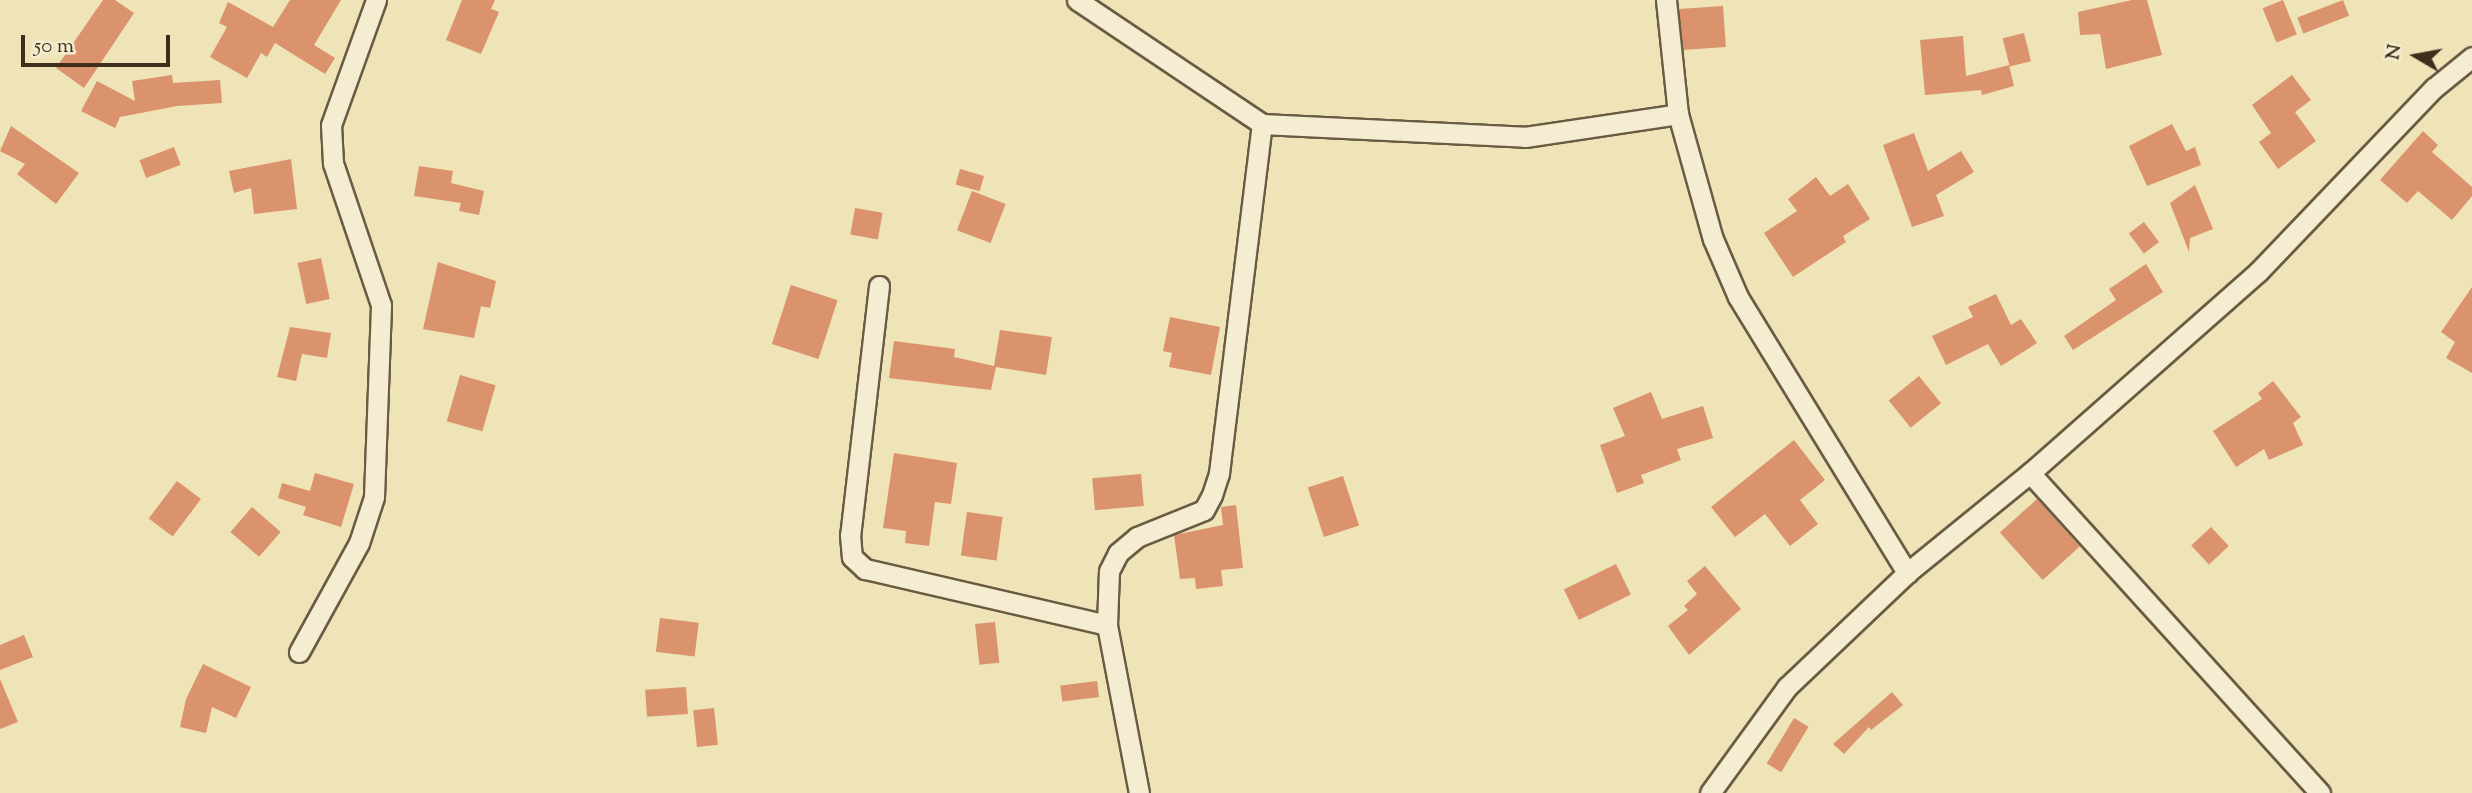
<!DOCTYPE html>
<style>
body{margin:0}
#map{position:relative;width:2472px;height:793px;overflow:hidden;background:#efe3b8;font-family:"Sorts Mill Goudy",serif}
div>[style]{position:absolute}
.building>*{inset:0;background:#da936c;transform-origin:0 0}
.roads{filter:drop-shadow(2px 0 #6a5b43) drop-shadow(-2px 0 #6a5b43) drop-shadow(0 2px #6a5b43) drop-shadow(0 -2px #6a5b43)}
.minor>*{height:19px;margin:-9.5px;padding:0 9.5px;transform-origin:9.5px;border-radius:9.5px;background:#f5edd1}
span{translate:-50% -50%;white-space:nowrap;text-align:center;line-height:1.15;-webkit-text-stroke:5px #f5edd1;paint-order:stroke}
.north{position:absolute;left:2381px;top:21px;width:70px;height:70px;-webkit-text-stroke:5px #f5edd1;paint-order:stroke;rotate:280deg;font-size:19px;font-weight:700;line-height:28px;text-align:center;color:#3e2e1c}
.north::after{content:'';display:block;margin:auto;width:24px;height:32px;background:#3e2e1c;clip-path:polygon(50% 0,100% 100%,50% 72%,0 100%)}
.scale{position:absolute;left:21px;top:35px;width:149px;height:32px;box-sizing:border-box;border:4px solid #3e2e1c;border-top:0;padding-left:9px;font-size:21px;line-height:24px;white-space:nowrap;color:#3e2e1c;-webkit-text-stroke:5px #f5edd1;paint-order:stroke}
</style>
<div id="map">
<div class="building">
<i style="clip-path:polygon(103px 0,115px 0,134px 13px,84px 88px,56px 68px)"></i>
<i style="clip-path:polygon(290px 0,341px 0,314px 45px,335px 58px,325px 74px,275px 43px,267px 57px,261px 53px,247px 78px,210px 57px,227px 27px,219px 23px,228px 2px,273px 27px)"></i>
<i style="clip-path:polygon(462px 0,495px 0,491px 9px,499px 12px,481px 54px,446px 40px)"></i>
<i style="clip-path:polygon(2132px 0,2147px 0,2162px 55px,2106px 69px,2100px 34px,2080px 35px,2078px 12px)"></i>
<i style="left:2283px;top:0;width:37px;height:22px;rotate:68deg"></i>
<i style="left:2343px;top:0;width:17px;height:49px;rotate:69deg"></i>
<i style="left:1723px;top:6px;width:41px;height:44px;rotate:86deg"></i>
<i style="left:2024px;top:33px;width:29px;height:22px;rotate:76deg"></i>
<i style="clip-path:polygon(1963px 36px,1966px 76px,2009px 65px,2014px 86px,1982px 95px,1981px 90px,1925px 95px,1920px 40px)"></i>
<i style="clip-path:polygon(172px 75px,173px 83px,220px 80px,222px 103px,177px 106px,120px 117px,115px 128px,81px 111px,97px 81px,135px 101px,132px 81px)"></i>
<i style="clip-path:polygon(2292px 75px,2311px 100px,2295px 112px,2316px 141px,2278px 169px,2259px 142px,2271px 133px,2252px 105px)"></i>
<i style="clip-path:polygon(2172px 124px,2186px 151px,2195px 147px,2201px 165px,2147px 186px,2129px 146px)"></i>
<i style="clip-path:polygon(11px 126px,79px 173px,56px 204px,17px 174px,25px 164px,0 151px)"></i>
<i style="clip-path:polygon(2423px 131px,2438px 145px,2432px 152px,2472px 187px,2472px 196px,2452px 220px,2418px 191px,2407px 203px,2380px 180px)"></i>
<i style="clip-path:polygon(1914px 133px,1928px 171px,1961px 151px,1974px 172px,1936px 195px,1944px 216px,1912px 227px,1883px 145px)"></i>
<i style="left:174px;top:147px;width:19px;height:37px;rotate:69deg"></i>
<i style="clip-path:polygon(291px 159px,297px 209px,254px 214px,251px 188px,234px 193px,229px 171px)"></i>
<i style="clip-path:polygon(419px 166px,453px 171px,451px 183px,484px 191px,479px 215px,459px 211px,461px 203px,414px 196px)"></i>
<i style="left:960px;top:169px;width:25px;height:16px;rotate:16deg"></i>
<i style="clip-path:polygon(1816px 177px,1830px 196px,1848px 184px,1870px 219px,1843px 236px,1846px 242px,1793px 277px,1764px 233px,1797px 211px,1788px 199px)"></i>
<i style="clip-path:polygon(2195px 185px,2213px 229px,2190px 238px,2189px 252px,2170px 203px)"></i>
<i style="left:972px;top:191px;width:36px;height:42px;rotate:21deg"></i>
<i style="left:855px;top:208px;width:28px;height:27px;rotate:10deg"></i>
<i style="left:2144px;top:222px;width:25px;height:19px;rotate:53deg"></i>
<i style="left:321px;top:258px;width:42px;height:24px;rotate:78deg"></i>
<i style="clip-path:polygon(438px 262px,496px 281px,490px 308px,481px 306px,474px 338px,423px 329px)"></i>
<i style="clip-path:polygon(2146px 264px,2163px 292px,2073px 350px,2064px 336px,2116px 300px,2109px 289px)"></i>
<i style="left:791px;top:285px;width:49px;height:62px;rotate:18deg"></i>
<i style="clip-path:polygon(2472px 287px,2472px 373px,2446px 358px,2455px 342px,2441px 332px)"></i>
<i style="clip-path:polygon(1996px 294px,2011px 325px,2021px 319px,2037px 343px,2001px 366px,1988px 344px,1946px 365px,1932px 336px,1973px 317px,1968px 307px)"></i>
<i style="clip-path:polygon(1170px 317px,1220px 327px,1211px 375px,1169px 367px,1172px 353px,1163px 351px)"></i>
<i style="clip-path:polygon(290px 327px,331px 333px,327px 358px,302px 354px,296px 381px,277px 377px)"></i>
<i style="clip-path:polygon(1000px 330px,1052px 337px,1046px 375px,996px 367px,991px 390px,889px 378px,894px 341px,955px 349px,954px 357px,994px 366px)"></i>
<i style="left:460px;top:375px;width:37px;height:48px;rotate:16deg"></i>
<i style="left:1919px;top:376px;width:35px;height:39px;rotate:51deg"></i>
<i style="clip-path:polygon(2273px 381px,2301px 417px,2293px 423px,2303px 445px,2269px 460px,2264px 449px,2236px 467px,2213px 431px,2262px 399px,2258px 393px)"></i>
<i style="clip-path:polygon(1651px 392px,1662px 419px,1703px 406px,1713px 438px,1677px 449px,1681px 460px,1641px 475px,1644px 483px,1617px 493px,1600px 445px,1625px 436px,1613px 408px)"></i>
<i style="clip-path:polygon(1794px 440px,1825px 480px,1800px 500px,1818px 524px,1790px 546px,1765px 514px,1735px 537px,1711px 507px)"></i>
<i style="clip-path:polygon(894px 453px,957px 463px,951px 504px,935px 502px,929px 546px,905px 543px,906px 531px,883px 528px)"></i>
<i style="clip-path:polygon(315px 473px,354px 484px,341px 527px,303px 515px,306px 507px,278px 498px,282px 483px,310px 491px)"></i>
<i style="left:1141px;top:474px;width:32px;height:49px;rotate:85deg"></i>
<i style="left:1343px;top:476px;width:52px;height:37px;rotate:72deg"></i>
<i style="left:177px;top:481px;width:30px;height:47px;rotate:37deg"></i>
<i style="left:2037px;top:499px;width:64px;height:50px;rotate:48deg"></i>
<i style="clip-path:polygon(1236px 505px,1243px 568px,1221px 570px,1223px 586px,1196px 589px,1195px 578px,1180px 579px,1174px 535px,1223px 525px,1221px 507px)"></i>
<i style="left:252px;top:507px;width:38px;height:33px;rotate:41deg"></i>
<i style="left:967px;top:512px;width:36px;height:44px;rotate:8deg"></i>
<i style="left:2211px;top:527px;width:26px;height:27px;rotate:47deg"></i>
<i style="left:1616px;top:564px;width:34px;height:58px;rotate:64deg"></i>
<i style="clip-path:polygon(1705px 566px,1741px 609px,1689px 655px,1668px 626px,1688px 610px,1684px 606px,1697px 594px,1687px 581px)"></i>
<i style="left:660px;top:618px;width:39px;height:34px;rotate:7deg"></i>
<i style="left:995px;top:622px;width:41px;height:20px;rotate:84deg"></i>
<i style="clip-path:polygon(24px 635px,33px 657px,0 670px,0 645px)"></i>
<i style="clip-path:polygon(203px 664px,251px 687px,236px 718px,212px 707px,206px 733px,180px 727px,186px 699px)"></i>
<i style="clip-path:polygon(0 679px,18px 722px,0 729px)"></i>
<i style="left:1097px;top:681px;width:16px;height:37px;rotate:83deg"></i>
<i style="left:686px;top:687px;width:27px;height:41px;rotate:86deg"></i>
<i style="clip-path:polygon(1892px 692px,1903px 705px,1871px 730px,1869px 727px,1844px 754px,1833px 744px)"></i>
<i style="left:714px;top:708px;width:37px;height:21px;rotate:84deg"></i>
<i style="left:1794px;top:718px;width:17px;height:53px;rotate:31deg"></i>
</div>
<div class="roads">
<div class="minor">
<i style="left:1077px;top:0;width:223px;rotate:33.8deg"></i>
<i style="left:1262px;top:124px;width:263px;rotate:2.8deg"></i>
<i style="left:1525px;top:137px;width:155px;rotate:-8.5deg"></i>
<i style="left:1666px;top:0;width:115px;rotate:84deg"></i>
<i style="left:1678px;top:114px;width:130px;rotate:74.4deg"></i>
<i style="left:1713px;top:239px;width:63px;rotate:66.7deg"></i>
<i style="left:1738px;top:297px;width:324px;rotate:58.5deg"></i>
<i style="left:879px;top:286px;width:251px;rotate:96.6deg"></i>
<i style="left:850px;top:535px;width:22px;rotate:85deg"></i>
<i style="left:852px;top:557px;width:18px;rotate:43deg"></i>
<i style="left:865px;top:569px;width:248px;rotate:13deg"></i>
<i style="left:2030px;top:473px;width:432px;rotate:47.8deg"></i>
<i style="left:299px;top:652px;width:124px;rotate:-61.2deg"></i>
<i style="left:359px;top:543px;width:48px;rotate:-71.9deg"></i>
<i style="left:374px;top:497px;width:192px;rotate:-87.9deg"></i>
<i style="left:381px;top:305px;width:150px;rotate:-108.7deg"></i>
<i style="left:333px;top:163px;width:38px;rotate:-93deg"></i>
<i style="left:331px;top:125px;width:133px;rotate:-70.2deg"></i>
<i style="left:1139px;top:793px;width:171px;rotate:-100.8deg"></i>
<i style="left:1107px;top:625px;width:54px;rotate:-87.9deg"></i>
<i style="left:1109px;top:571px;width:20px;rotate:-63deg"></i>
<i style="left:1118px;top:553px;width:25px;rotate:-40deg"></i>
<i style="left:1137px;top:537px;width:72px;rotate:-21.9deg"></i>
<i style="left:1204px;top:510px;width:17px;rotate:-62deg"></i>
<i style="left:1212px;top:495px;width:23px;rotate:-72deg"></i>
<i style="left:1219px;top:473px;width:352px;rotate:-83deg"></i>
<i style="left:1710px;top:793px;width:131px;rotate:-54deg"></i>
<i style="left:1787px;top:687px;width:166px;rotate:-43.5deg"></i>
<i style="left:1907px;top:573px;width:159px;rotate:-39.1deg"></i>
<i style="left:2030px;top:473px;width:304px;rotate:-41.4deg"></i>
<i style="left:2258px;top:272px;width:255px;rotate:-46.3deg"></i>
<i style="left:2434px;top:88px;width:49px;rotate:-39.2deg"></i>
</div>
</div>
<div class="north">N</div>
<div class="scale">50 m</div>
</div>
